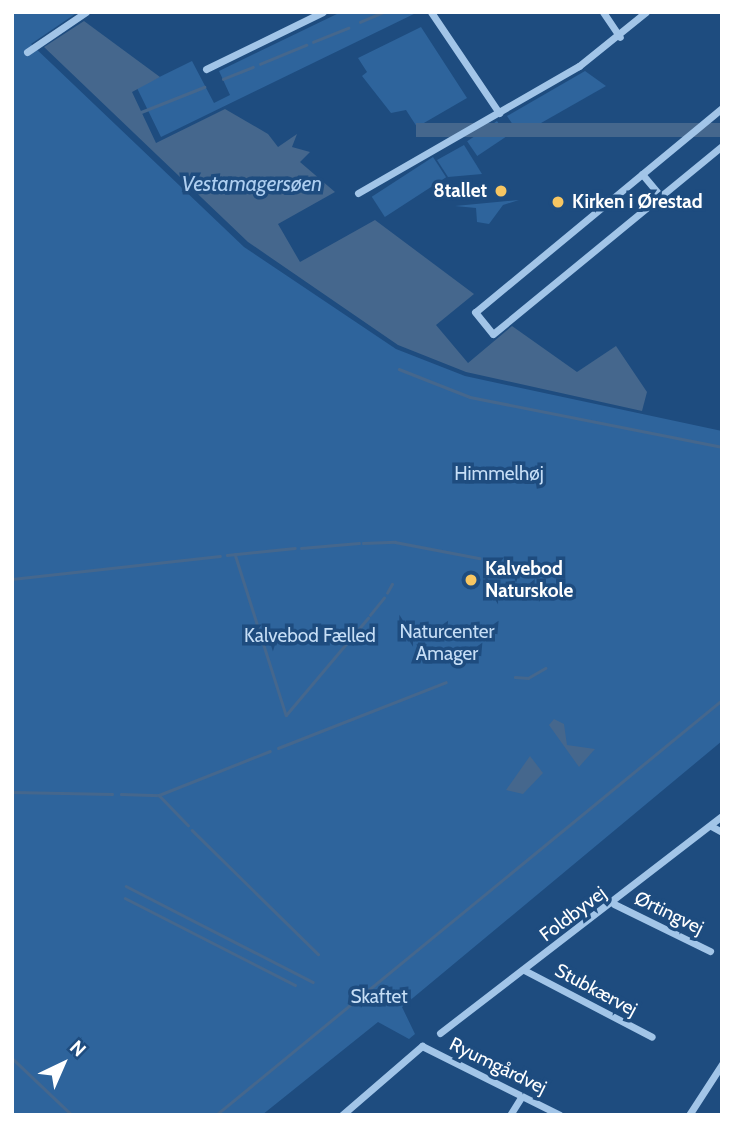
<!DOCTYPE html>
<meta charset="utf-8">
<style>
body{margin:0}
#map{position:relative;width:734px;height:1127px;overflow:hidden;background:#1e4c7f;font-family:Cabin,sans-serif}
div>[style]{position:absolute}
.green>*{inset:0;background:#2e649c;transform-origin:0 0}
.water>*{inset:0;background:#45678d;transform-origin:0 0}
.stream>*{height:2.5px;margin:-1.25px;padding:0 1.25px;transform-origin:1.25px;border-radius:1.25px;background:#45678d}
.minor>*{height:7px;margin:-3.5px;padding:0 3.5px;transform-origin:3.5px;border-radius:3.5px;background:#a2c5e8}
.dots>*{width:19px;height:19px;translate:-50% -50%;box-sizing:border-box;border:4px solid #1e4c7f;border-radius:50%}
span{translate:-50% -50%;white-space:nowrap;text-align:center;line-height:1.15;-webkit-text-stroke:7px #1e4c7f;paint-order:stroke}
.poi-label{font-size:19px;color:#fff;font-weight:700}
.right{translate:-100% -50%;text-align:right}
.left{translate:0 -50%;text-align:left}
.park-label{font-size:19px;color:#c6def6}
.street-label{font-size:19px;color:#fff}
.water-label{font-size:21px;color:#aecef0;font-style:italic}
.frame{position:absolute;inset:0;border:14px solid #fff;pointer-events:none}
.north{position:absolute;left:28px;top:1029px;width:70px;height:70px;-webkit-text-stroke:5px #1e4c7f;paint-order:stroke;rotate:44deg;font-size:19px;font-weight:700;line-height:28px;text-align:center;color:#fff}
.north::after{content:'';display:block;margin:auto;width:24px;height:32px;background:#fff;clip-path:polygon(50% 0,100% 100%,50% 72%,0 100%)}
</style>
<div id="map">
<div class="green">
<i style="clip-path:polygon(12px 12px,78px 12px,31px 44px,244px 247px,396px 349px,465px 376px,722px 431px,722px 741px,402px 1007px,415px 1034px,409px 1039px,378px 1022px,262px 1115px,12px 1115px)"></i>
<i style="clip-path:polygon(341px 12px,418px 12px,161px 137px,137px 88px,192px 61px,214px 103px,230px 95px,219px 71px)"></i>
<i style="clip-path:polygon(421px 27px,467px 98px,417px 127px,406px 110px,391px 113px,362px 76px,367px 72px,358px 58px)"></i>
<i style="clip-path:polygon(585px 71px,606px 86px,520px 135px,507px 116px)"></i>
<i style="left:497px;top:121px;width:18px;height:36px;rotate:56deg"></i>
<i style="clip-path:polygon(464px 145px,482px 174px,448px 177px,437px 160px)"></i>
<i style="left:433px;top:157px;width:24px;height:73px;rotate:57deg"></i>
<i style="clip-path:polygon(519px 200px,503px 205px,489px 224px,477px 222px,476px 208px,455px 206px)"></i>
</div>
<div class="water">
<i style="clip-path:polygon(84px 21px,160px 77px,132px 92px,156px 143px,225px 109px,268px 134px,278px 147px,297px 134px,292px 147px,310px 152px,300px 162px,335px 192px,278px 224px,300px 262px,375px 220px,474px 294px,436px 325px,468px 363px,512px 326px,577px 372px,616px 346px,647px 392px,642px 411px,466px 372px,398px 345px,248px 242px,44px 47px)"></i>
<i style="left:722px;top:123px;width:14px;height:306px;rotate:90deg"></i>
<i style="clip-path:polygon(554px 719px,564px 724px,567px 745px,595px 749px,579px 767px,549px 725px)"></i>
<i style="clip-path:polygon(530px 756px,543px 773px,523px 794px,506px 790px)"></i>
</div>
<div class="stream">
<i style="left:360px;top:22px;width:26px;rotate:-23deg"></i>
<i style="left:313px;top:42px;width:38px;rotate:-22deg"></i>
<i style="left:260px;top:64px;width:50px;rotate:-22.4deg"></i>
<i style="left:223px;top:79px;width:32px;rotate:-22deg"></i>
<i style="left:141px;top:112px;width:68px;rotate:-21.6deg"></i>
<i style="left:399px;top:369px;width:76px;rotate:21.5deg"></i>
<i style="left:470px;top:397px;width:257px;rotate:11.2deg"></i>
<i style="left:363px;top:543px;width:32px;rotate:-2deg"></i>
<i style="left:395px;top:542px;width:86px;rotate:10.8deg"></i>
<i style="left:301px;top:548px;width:58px;rotate:-4.9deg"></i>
<i style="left:235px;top:554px;width:169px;rotate:72.4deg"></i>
<i style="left:227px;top:555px;width:68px;rotate:-5.9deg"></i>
<i style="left:489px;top:560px;width:28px;rotate:15deg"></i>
<i style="left:12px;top:579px;width:209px;rotate:-6.3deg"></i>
<i style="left:387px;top:593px;width:10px;rotate:-61deg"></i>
<i style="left:370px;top:615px;width:22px;rotate:-51deg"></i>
<i style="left:515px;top:677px;width:13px;rotate:4deg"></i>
<i style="left:528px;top:678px;width:20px;rotate:-30deg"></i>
<i style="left:286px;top:715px;width:127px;rotate:-49.8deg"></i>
<i style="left:278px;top:748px;width:180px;rotate:-21.4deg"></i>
<i style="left:12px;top:792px;width:100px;rotate:1.1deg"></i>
<i style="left:121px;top:794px;width:38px;rotate:2deg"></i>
<i style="left:159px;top:795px;width:119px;rotate:-21.6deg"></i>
<i style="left:159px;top:795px;width:42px;rotate:46deg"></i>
<i style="left:192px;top:830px;width:177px;rotate:44.5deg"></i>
<i style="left:126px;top:886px;width:210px;rotate:27.2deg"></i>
<i style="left:125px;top:898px;width:191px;rotate:27.1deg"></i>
<i style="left:12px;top:1058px;width:83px;rotate:43.5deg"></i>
<i style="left:216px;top:1115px;width:654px;rotate:-39.36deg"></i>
</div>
<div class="minor">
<i style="left:431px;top:12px;width:122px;rotate:56deg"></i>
<i style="left:603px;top:12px;width:30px;rotate:56deg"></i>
<i style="left:27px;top:52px;width:71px;rotate:-34.1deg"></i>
<i style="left:206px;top:69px;width:130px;rotate:-26deg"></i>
<i style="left:722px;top:108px;width:320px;rotate:140.4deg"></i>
<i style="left:475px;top:312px;width:28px;rotate:51deg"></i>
<i style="left:493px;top:334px;width:296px;rotate:-39.4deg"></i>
<i style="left:642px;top:174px;width:30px;rotate:50deg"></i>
<i style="left:358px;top:193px;width:255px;rotate:-29.9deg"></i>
<i style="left:579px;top:66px;width:86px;rotate:-38.9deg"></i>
<i style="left:711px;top:826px;width:13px;rotate:29deg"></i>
<i style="left:614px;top:904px;width:107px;rotate:26.1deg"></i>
<i style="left:524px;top:970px;width:144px;rotate:27.6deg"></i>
<i style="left:440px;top:1033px;width:356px;rotate:-37.6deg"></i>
<i style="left:342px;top:1115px;width:106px;rotate:-40.8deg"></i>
<i style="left:422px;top:1046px;width:154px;rotate:26.6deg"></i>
<i style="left:510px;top:1115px;width:22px;rotate:-58deg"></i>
<i style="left:689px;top:1115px;width:61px;rotate:-57.1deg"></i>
</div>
<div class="dots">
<i style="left:501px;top:191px;background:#f7c662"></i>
<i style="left:558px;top:202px;background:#f7c662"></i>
<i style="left:471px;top:580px;background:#f7c662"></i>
</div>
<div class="poi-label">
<span class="right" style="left:487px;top:191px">8tallet</span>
<span class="left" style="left:572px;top:202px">Kirken i Ørestad</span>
<span class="left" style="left:485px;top:580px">Kalvebod<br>Naturskole</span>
</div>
<div class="park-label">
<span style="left:499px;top:474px">Himmelhøj</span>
<span style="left:447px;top:643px">Naturcenter<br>Amager</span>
<span style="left:310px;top:636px">Kalvebod Fælled</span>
<span style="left:379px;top:997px">Skaftet</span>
</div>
<div class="street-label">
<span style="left:669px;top:913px;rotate:26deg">Ørtingvej</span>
<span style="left:573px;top:914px;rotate:-37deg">Foldbyvej</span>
<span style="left:596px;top:990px;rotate:28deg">Stubkærvej</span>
<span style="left:498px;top:1066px;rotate:26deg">Ryumgårdvej</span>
</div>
<div class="water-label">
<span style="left:252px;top:184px">Vestamagersøen</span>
</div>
<div class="frame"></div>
<div class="north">N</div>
</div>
